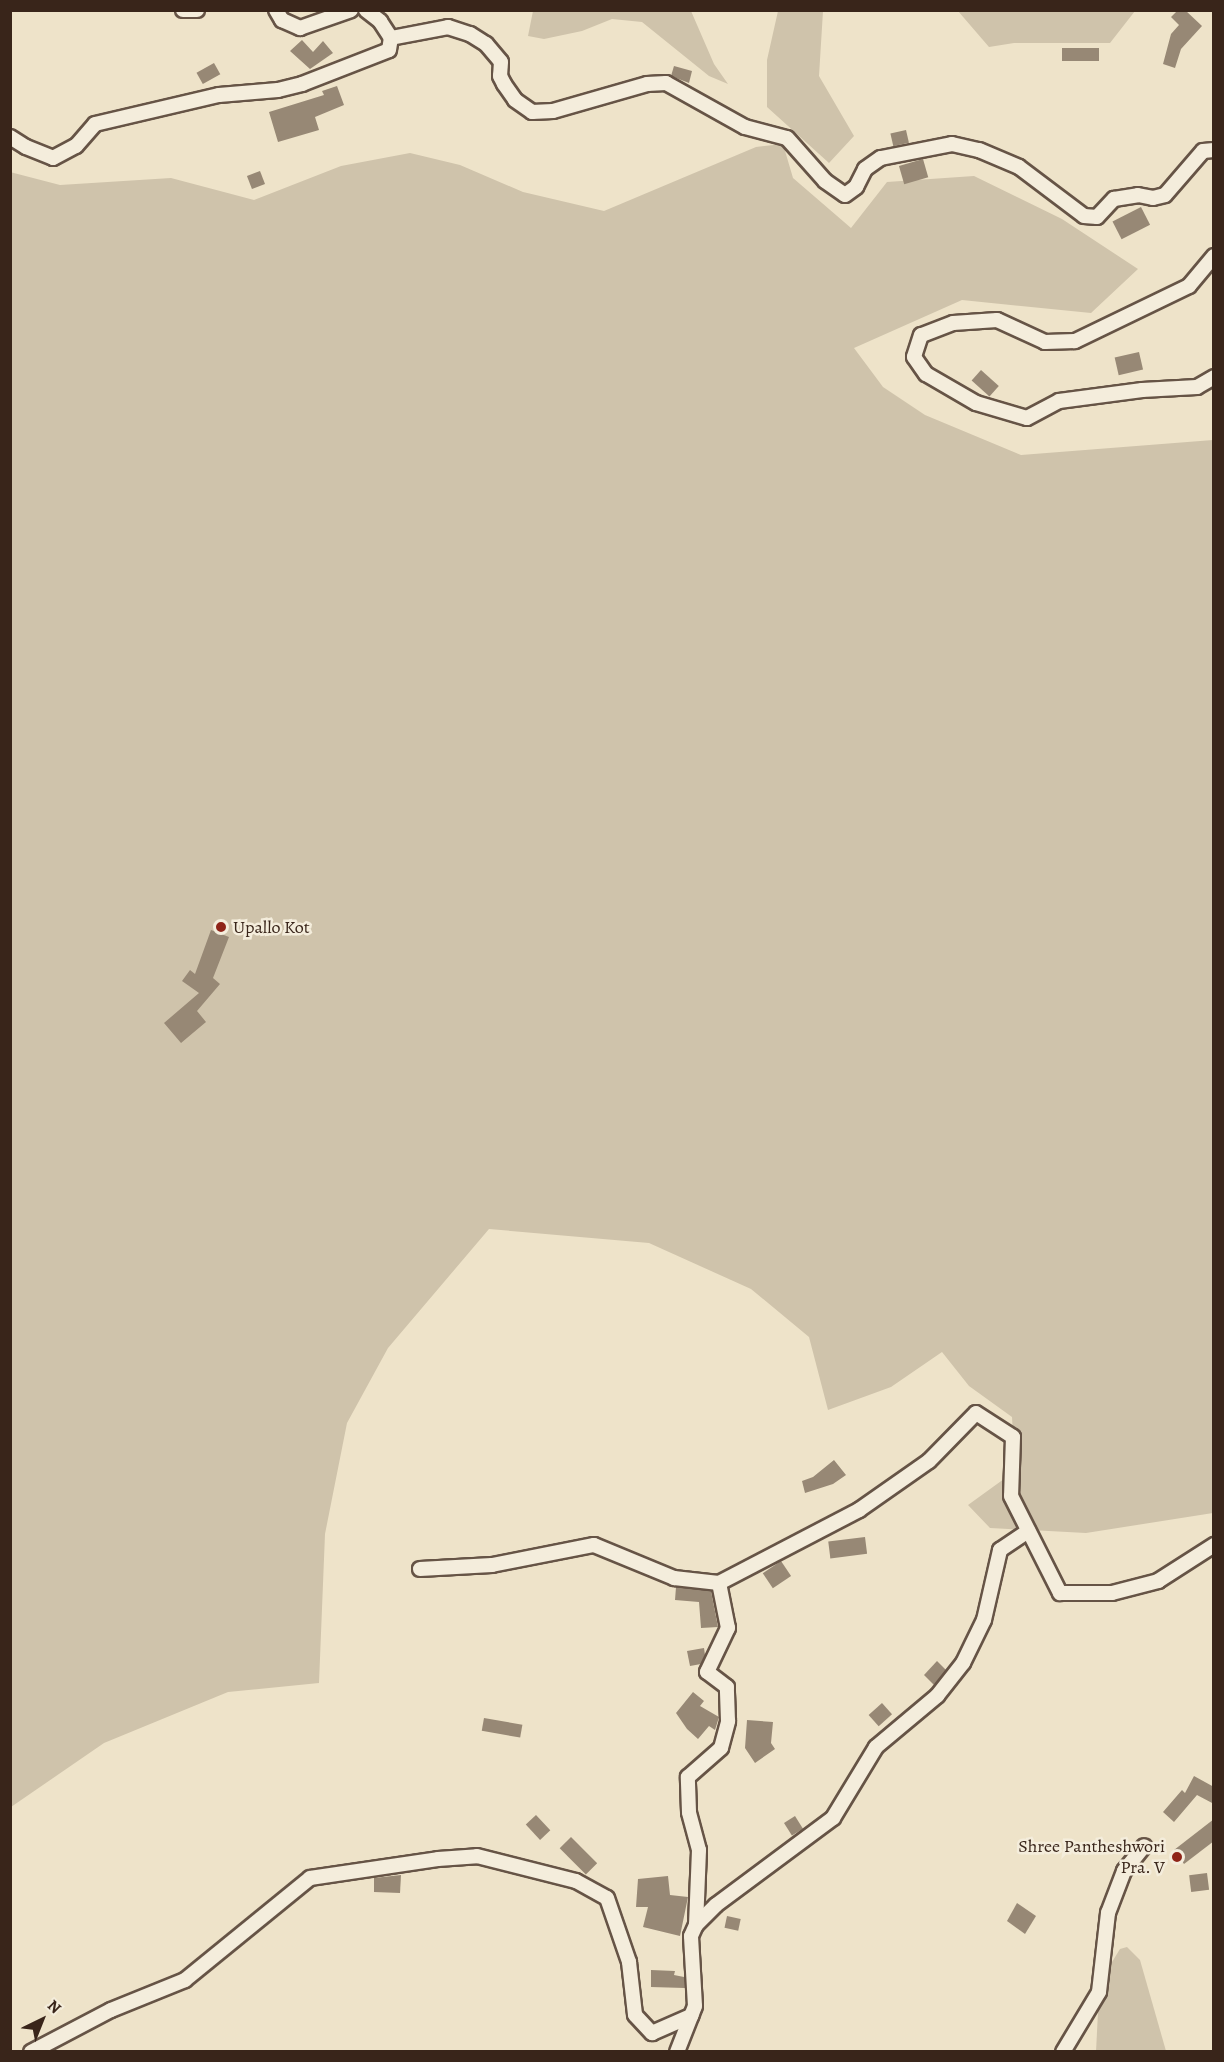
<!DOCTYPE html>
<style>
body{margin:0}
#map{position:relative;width:1224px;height:2062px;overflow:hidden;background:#eee3c9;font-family:Alegreya,serif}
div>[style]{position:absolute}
.green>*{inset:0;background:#cfc3ab}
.building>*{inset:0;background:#978875;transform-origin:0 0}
.roads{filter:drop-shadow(2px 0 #665446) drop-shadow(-2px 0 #665446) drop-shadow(0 2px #665446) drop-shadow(0 -2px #665446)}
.street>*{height:14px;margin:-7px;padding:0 7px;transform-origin:7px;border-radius:7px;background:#f4eddc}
.dots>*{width:16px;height:16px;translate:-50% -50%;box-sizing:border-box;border:3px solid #f4eddc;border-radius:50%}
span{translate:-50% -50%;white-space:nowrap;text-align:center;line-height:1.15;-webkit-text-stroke:5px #f4eddc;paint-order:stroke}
.poi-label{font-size:18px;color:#39251a}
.left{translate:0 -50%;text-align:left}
.right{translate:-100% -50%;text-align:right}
.frame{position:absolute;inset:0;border:12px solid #39251a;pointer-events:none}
.north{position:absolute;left:12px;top:1990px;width:60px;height:60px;-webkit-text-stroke:4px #f4eddc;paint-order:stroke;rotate:43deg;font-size:16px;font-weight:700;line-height:24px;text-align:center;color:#39251a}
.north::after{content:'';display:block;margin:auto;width:21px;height:27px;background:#39251a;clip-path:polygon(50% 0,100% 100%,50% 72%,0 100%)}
</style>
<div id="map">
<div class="green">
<i style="clip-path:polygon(533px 11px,691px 11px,714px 64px,728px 84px,709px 76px,642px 22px,612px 19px,582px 31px,544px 39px,528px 36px)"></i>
<i style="clip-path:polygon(778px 11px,823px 11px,819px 76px,854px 136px,829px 163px,767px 107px,767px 60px)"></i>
<i style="clip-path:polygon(958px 11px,1135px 11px,1110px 43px,1014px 43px,989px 47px)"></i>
<i style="clip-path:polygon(783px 144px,793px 178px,851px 228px,887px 182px,974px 176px,1062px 219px,1138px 269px,1091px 313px,962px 300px,854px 348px,883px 387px,925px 415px,1021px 455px,1213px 440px,1213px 1513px,1086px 1533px,990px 1528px,968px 1505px,1015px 1471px,1012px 1417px,969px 1386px,942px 1352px,891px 1387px,828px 1410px,809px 1337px,751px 1289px,649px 1243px,489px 1229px,388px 1348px,347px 1423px,325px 1534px,319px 1683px,228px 1692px,104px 1743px,11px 1807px,10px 172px,60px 185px,171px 178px,254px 200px,341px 166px,410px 153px,460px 165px,523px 192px,604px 211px,756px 147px)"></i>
<i style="clip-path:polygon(1127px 1947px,1140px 1960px,1166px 2051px,1096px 2052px,1099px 1992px,1104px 1975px,1120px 1949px)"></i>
</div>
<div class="building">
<i style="clip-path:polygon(1178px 10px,1185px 10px,1202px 26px,1181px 49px,1175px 68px,1163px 64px,1171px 34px,1179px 25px,1171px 17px)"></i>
<i style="clip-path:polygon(302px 40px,313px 52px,323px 41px,333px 53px,310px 69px,290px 51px)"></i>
<i style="left:1099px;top:48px;width:13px;height:37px;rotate:90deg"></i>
<i style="left:214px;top:63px;width:13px;height:20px;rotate:61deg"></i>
<i style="clip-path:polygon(674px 66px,692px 71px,689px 83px,671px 76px)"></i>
<i style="clip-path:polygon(337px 86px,344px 105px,315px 117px,319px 130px,278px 142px,269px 112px,324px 95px,322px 91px)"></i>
<i style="left:906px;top:130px;width:13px;height:16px;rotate:77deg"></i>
<i style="left:923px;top:159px;width:19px;height:25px;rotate:74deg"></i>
<i style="left:260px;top:171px;width:14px;height:14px;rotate:69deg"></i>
<i style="left:1141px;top:207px;width:20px;height:32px;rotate:63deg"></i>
<i style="left:1139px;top:352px;width:18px;height:25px;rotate:77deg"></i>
<i style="left:981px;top:370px;width:24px;height:14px;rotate:42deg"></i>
<i style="clip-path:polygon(211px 930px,229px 937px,213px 978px,220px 984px,197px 1011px,206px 1022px,181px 1043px,164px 1023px,199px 993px,182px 981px,190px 970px,195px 974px)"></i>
<i style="clip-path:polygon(834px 1460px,846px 1475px,833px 1484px,805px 1493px,802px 1481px,813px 1477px)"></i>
<i style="left:865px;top:1537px;width:17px;height:37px;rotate:83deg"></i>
<i style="left:781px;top:1561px;width:18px;height:22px;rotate:56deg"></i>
<i style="clip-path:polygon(676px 1587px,711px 1591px,718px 1627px,701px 1628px,699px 1602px,675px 1600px)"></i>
<i style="clip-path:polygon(704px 1648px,705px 1655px,701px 1664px,690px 1666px,687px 1651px)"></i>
<i style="clip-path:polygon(937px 1661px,946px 1670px,934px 1685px,924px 1675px)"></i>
<i style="clip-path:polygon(693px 1692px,704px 1701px,700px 1706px,719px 1717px,715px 1730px,709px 1726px,698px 1739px,687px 1729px,676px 1713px)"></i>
<i style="left:882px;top:1703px;width:15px;height:18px;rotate:48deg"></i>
<i style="left:484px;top:1718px;width:39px;height:13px;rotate:10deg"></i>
<i style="clip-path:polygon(747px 1720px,773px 1722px,771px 1743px,775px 1749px,755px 1763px,745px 1748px)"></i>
<i style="clip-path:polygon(1194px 1776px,1214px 1787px,1214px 1804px,1197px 1795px,1174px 1822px,1163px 1812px,1182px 1790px,1185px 1793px)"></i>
<i style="left:536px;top:1815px;width:21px;height:14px;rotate:47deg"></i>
<i style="left:795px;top:1816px;width:15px;height:13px;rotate:58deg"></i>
<i style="clip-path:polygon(1214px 1819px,1214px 1841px,1184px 1864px,1174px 1850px)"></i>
<i style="left:571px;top:1837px;width:37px;height:16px;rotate:45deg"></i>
<i style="left:1207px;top:1873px;width:17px;height:18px;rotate:83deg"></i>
<i style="clip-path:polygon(401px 1875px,400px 1893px,374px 1892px,374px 1878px)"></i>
<i style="clip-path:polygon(668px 1876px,670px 1895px,688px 1897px,680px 1936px,643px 1927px,648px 1907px,636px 1907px,638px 1879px)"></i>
<i style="clip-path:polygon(1017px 1903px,1036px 1916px,1025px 1934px,1007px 1921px)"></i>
<i style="left:727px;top:1916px;width:14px;height:12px;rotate:12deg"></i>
<i style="clip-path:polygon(651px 1970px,675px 1971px,674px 1975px,684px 1977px,685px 1988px,651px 1987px)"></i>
</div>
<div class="roads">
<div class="street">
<i style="left:183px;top:10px;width:14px"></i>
<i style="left:276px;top:10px;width:12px;rotate:59deg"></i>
<i style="left:282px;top:20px;width:20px;rotate:24deg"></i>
<i style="left:300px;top:28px;width:54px;rotate:-19.4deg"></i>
<i style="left:391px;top:38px;width:58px;rotate:-10.9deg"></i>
<i style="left:448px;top:27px;width:23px;rotate:18deg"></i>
<i style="left:470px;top:34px;width:19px;rotate:32deg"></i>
<i style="left:486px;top:44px;width:23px;rotate:50deg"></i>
<i style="left:501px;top:62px;width:14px;rotate:94deg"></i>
<i style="left:500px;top:76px;width:9px;rotate:63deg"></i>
<i style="left:504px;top:84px;width:19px;rotate:55deg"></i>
<i style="left:515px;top:100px;width:21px;rotate:35deg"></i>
<i style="left:532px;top:112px;width:21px;rotate:-3deg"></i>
<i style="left:553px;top:111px;width:98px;rotate:-16deg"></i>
<i style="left:647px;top:84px;width:19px;rotate:-3deg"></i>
<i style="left:666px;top:83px;width:90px;rotate:29.1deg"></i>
<i style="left:745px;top:127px;width:43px;rotate:14.7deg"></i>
<i style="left:787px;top:138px;width:57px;rotate:48.5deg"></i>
<i style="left:825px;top:181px;width:24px;rotate:35deg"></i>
<i style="left:845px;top:195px;width:14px;rotate:-36deg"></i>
<i style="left:856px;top:187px;width:20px;rotate:-63deg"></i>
<i style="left:865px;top:169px;width:19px;rotate:-35deg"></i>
<i style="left:881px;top:158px;width:72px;rotate:-11.2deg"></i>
<i style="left:952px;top:144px;width:28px;rotate:13deg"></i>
<i style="left:979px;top:150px;width:43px;rotate:23deg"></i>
<i style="left:1019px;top:167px;width:81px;rotate:37deg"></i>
<i style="left:1084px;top:216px;width:13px;rotate:4deg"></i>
<i style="left:1097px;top:217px;width:25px;rotate:-47deg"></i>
<i style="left:1114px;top:199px;width:24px;rotate:-9deg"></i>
<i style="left:1138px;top:195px;width:15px;rotate:11deg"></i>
<i style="left:1153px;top:198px;width:12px;rotate:-14deg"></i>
<i style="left:1165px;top:195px;width:58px;rotate:-49.2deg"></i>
<i style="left:1203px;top:151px;width:11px;rotate:-5deg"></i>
<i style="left:10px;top:137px;width:19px;rotate:32deg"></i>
<i style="left:26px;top:147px;width:29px;rotate:22deg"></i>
<i style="left:53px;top:158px;width:26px;rotate:-28deg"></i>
<i style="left:76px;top:146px;width:29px;rotate:-49deg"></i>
<i style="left:95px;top:124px;width:127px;rotate:-13.2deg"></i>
<i style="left:219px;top:95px;width:59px;rotate:-4.8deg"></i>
<i style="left:278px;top:90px;width:25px;rotate:-14deg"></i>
<i style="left:302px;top:84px;width:93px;rotate:-21.3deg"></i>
<i style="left:389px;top:50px;width:12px;rotate:-81deg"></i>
<i style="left:391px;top:38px;width:20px;rotate:-123deg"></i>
<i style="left:380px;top:21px;width:18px;rotate:-142deg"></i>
<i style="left:1214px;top:256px;width:39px;rotate:130deg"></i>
<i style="left:1189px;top:286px;width:127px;rotate:154.2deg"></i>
<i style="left:1075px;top:341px;width:30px;rotate:178deg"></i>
<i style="left:1045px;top:342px;width:53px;rotate:-155.4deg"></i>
<i style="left:997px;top:320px;width:44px;rotate:176.1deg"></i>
<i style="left:953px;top:323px;width:34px;rotate:159deg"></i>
<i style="left:921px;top:335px;width:23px;rotate:108deg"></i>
<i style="left:914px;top:357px;width:21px;rotate:55deg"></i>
<i style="left:926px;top:374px;width:58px;rotate:30.1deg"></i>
<i style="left:976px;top:403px;width:53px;rotate:16.4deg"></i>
<i style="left:1027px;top:418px;width:36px;rotate:-28deg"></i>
<i style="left:1059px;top:401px;width:84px;rotate:-7.5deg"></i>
<i style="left:1142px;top:390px;width:55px;rotate:-3.1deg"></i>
<i style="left:1197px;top:387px;width:20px;rotate:-30deg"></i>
<i style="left:420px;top:1569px;width:72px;rotate:-3.2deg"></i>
<i style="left:492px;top:1565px;width:104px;rotate:-11.1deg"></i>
<i style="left:594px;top:1545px;width:87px;rotate:22.4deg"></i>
<i style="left:674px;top:1578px;width:45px;rotate:6.3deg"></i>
<i style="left:719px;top:1583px;width:158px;rotate:-27.5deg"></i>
<i style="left:859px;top:1510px;width:85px;rotate:-35deg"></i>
<i style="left:929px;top:1461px;width:67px;rotate:-45.6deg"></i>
<i style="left:976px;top:1413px;width:44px;rotate:33deg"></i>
<i style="left:1013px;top:1437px;width:59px;rotate:91.9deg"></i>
<i style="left:1011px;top:1496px;width:109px;rotate:63.2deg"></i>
<i style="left:1060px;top:1593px;width:52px"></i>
<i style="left:1112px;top:1593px;width:48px;rotate:-14.6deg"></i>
<i style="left:1158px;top:1581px;width:67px;rotate:-32.7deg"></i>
<i style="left:696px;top:1925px;width:28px;rotate:-45deg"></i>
<i style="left:716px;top:1905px;width:146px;rotate:-36.6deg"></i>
<i style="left:833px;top:1818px;width:83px;rotate:-58.8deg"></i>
<i style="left:876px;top:1747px;width:80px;rotate:-39.9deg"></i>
<i style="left:937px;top:1696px;width:42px;rotate:-51.8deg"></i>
<i style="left:963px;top:1663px;width:48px;rotate:-64deg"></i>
<i style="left:984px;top:1620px;width:72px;rotate:-77.1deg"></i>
<i style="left:1000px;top:1550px;width:34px;rotate:-34deg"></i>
<i style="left:31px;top:2052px;width:90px;rotate:-27.7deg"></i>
<i style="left:111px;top:2010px;width:80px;rotate:-22.1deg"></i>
<i style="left:185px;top:1980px;width:161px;rotate:-39.2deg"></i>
<i style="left:310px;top:1878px;width:129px;rotate:-8.4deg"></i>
<i style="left:438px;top:1859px;width:39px;rotate:-4deg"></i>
<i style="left:477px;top:1856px;width:102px;rotate:14.2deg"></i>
<i style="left:576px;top:1881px;width:35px;rotate:29deg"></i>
<i style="left:607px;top:1898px;width:68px;rotate:71deg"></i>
<i style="left:629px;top:1962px;width:53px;rotate:83.5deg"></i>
<i style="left:635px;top:2015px;width:25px;rotate:47deg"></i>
<i style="left:652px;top:2033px;width:43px;rotate:-23.6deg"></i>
<i style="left:677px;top:2052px;width:49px;rotate:-68.6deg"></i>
<i style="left:695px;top:2006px;width:70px;rotate:-93.3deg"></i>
<i style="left:691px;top:1936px;width:12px;rotate:-66deg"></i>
<i style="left:696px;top:1925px;width:75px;rotate:-87.7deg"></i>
<i style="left:699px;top:1850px;width:39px;rotate:-105deg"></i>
<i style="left:689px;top:1812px;width:35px;rotate:-92deg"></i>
<i style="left:688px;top:1777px;width:44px;rotate:-41.3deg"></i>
<i style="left:721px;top:1748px;width:28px;rotate:-75deg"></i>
<i style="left:728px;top:1721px;width:34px;rotate:-92deg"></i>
<i style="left:727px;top:1687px;width:25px;rotate:-143deg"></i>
<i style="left:707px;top:1672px;width:49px;rotate:-64.5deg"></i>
<i style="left:728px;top:1628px;width:46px;rotate:-101.3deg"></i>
<i style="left:1063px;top:2052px;width:70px;rotate:-59deg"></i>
<i style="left:1099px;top:1992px;width:80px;rotate:-83.5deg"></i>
<i style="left:1108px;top:1913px;width:45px;rotate:-69.1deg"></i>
<i style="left:1124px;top:1871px;width:32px;rotate:-51deg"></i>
</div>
</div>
<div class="dots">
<i style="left:221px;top:927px;background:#8f2418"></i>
<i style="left:1177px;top:1857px;background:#8f2418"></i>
</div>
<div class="poi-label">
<span class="left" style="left:233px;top:927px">Upallo Kot</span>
<span class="right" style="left:1165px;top:1857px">Shree Pantheshwori<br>Pra. V</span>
</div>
<div class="frame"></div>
<div class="north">N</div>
</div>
